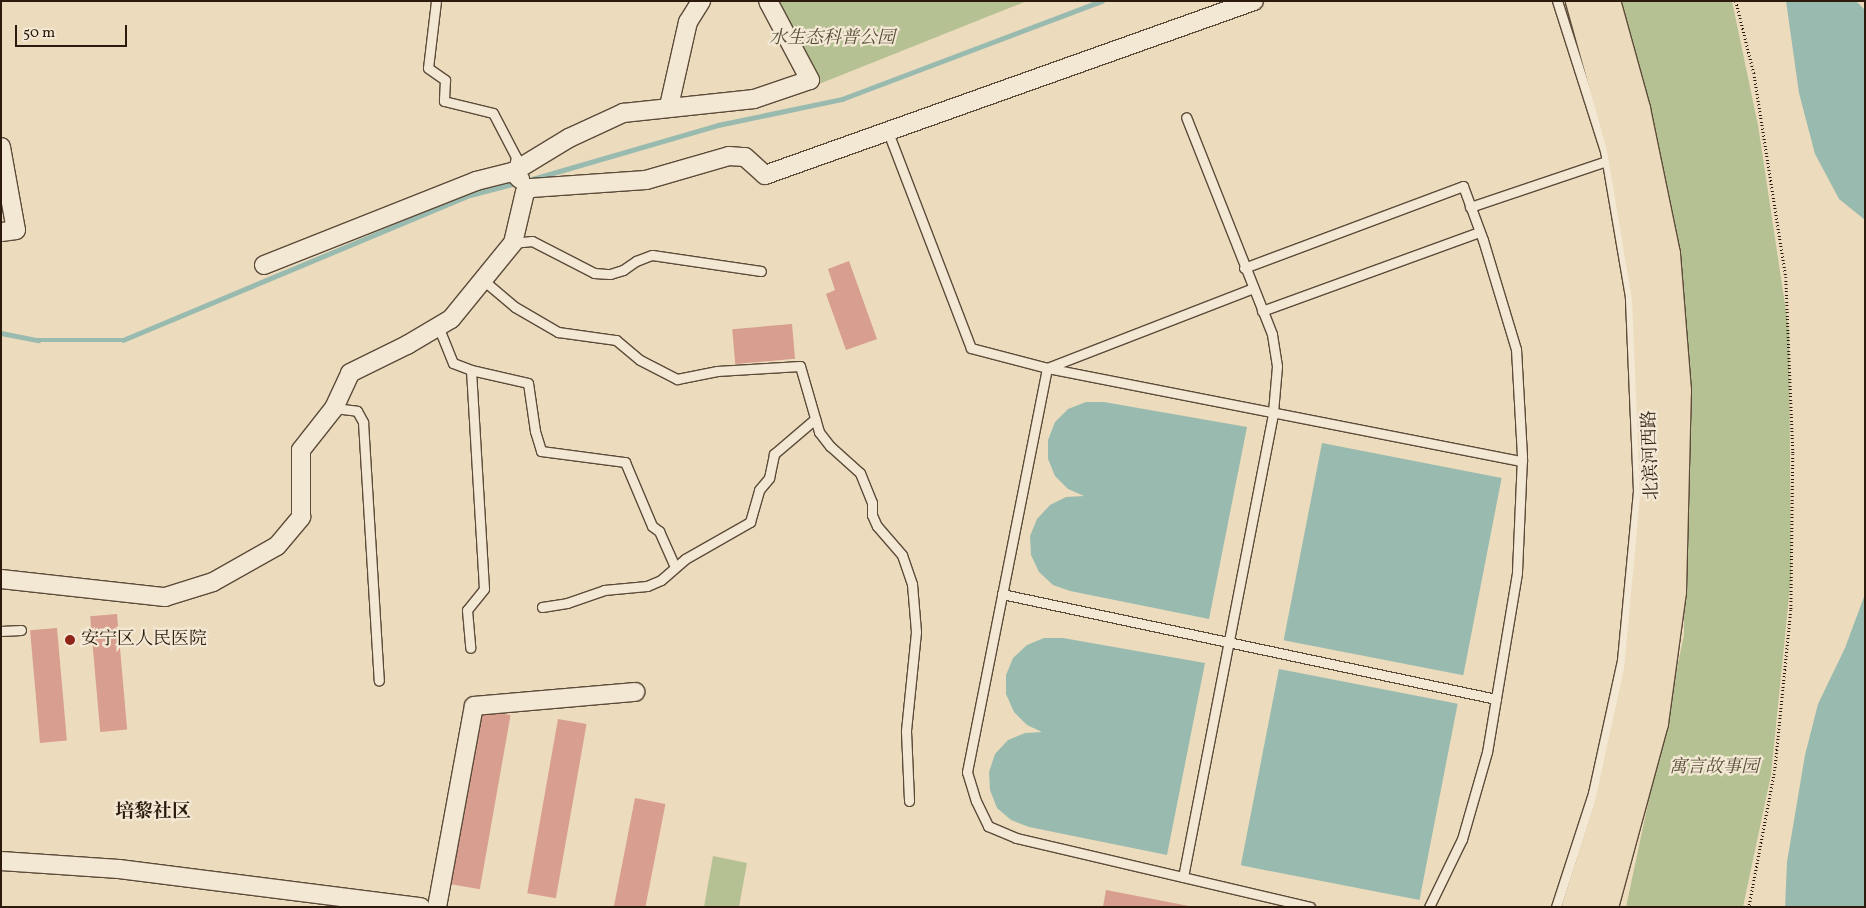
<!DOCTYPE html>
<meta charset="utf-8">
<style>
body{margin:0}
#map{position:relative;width:1866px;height:908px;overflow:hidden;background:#ecdbbd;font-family:Vollkorn,"Noto Serif SC",serif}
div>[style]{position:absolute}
.green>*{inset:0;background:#b6c193}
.water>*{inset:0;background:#99bbaf;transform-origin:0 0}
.stream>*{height:4.5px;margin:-2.25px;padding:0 2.25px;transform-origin:2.25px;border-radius:2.25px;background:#99bbaf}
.building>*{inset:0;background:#d89e8f;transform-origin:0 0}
.path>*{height:2.5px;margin-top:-1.25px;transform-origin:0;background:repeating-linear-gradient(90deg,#2c1b0d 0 1px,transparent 0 3.5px)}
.roads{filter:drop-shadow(1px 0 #5c4b39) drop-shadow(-1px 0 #5c4b39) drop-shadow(0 1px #5c4b39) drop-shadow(0 -1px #5c4b39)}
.service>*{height:9px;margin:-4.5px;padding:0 4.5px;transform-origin:4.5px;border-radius:4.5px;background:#f3e8d4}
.minor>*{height:18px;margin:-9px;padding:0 9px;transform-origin:9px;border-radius:9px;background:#f3e8d4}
.primary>*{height:28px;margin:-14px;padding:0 14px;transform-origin:14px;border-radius:14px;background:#ecdbbd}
.dots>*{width:14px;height:14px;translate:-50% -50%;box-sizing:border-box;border:2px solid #f3e8d4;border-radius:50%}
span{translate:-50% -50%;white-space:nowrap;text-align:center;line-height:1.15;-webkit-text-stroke:4.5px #f3e8d4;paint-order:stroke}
.park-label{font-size:18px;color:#554d35;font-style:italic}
.street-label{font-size:18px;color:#2c1b0d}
.poi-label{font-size:18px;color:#2c1b0d}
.left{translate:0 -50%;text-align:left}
.neighbourhood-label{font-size:19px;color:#2c1b0d;font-weight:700}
.frame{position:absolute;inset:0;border:2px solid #2c1b0d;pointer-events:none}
.scale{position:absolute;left:15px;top:25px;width:112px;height:22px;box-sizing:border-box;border:2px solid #2c1b0d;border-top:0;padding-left:6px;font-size:15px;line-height:18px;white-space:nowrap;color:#2c1b0d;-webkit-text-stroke:4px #f3e8d4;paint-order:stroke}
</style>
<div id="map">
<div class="green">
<i style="clip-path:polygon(771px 1px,1027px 1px,814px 86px)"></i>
<i style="clip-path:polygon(1618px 1px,1732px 1px,1758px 125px,1789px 331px,1791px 577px,1771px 775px,1743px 907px,1626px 907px,1684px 635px,1684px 292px,1636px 66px)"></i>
<i style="clip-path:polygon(713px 856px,747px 863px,739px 907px,704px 907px)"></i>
</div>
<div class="water">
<i style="clip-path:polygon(1786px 1px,1856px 1px,1865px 10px,1865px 220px,1839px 199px,1815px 154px,1799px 93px)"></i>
<i style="clip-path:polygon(1086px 402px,1104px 402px,1247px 427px,1209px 619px,1070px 591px,1053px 585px,1039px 572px,1031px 555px,1030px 536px,1037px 519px,1050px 505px,1066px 497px,1084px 496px,1068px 489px,1055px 476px,1048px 459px,1048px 440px,1055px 422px,1068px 409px)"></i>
<i style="left:1322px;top:443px;width:183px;height:201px;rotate:11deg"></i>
<i style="clip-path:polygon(1865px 594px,1865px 907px,1785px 907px,1787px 862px,1805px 755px,1818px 704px,1845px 648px)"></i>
<i style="clip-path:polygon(1044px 638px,1063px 638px,1205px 663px,1167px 855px,1029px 827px,1011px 820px,997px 808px,990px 790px,989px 772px,995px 754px,1008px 740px,1025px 733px,1042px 732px,1027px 725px,1014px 712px,1006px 694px,1006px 675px,1013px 658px,1027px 645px)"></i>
<i style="left:1279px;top:669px;width:182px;height:200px;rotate:11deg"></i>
</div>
<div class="stream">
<i style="left:529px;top:180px;width:197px;rotate:-16.2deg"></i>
<i style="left:718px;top:125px;width:127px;rotate:-11.8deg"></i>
<i style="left:842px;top:99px;width:278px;rotate:-20.7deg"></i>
<i style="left:1px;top:333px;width:38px;rotate:11deg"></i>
<i style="left:38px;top:340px;width:85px"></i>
<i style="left:123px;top:340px;width:376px;rotate:-22.7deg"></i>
<i style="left:470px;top:195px;width:48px;rotate:-14.6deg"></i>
</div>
<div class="building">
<i style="clip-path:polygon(849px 261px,877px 339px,846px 350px,826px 294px,835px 290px,828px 269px)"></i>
<i style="left:792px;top:324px;width:35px;height:60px;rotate:85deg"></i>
<i style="left:117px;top:614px;width:116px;height:27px;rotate:85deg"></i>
<i style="left:57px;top:628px;width:113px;height:27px;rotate:85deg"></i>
<i style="left:482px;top:710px;width:29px;height:177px;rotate:10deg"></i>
<i style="left:558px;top:719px;width:29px;height:177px;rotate:10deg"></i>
<i style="left:635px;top:798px;width:31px;height:111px;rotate:11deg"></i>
<i style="clip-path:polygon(1106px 890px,1189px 906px,1189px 907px,1103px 907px)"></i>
</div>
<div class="path">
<i style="left:1736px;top:1px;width:74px;rotate:76deg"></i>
<i style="left:1754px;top:73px;width:206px;rotate:81.1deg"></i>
<i style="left:1786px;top:277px;width:177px;rotate:87.7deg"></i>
<i style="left:1793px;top:454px;width:156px;rotate:90.7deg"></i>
<i style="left:1791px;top:610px;width:161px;rotate:95.7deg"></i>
<i style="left:1775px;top:770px;width:139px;rotate:100.7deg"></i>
</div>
<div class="roads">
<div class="service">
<i style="left:436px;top:1px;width:67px;rotate:96.8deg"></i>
<i style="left:428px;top:68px;width:21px;rotate:35deg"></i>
<i style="left:445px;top:80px;width:21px;rotate:93deg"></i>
<i style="left:444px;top:101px;width:50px;rotate:13.8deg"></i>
<i style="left:493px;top:113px;width:50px;rotate:62.4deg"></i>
<i style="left:516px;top:157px;width:14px;rotate:102deg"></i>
<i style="left:888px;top:132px;width:231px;rotate:69deg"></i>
<i style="left:971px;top:348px;width:79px;rotate:14.7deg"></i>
<i style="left:1047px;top:368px;width:484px;rotate:11.1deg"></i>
<i style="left:1470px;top:207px;width:145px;rotate:-18.6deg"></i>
<i style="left:513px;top:243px;width:19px;rotate:-6deg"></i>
<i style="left:532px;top:241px;width:70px;rotate:27.3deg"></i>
<i style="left:594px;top:273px;width:16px;rotate:4deg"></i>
<i style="left:610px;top:274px;width:14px;rotate:-17deg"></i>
<i style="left:623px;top:270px;width:16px;rotate:-35deg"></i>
<i style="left:636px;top:261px;width:17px;rotate:-21deg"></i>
<i style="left:652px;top:255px;width:110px;rotate:8.4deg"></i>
<i style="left:1244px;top:268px;width:234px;rotate:-20.5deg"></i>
<i style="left:1463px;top:186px;width:58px;rotate:69.7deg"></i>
<i style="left:1483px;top:240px;width:114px;rotate:73.2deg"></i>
<i style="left:1516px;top:349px;width:108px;rotate:86.8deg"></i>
<i style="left:1522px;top:457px;width:116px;rotate:92.5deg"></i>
<i style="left:1517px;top:573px;width:181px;rotate:99.5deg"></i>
<i style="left:1487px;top:752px;width:91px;rotate:106deg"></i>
<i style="left:1462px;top:839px;width:76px;rotate:115.9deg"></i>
<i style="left:483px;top:280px;width:42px;rotate:40.2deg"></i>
<i style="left:515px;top:307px;width:50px;rotate:30.2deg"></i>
<i style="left:558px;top:332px;width:59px;rotate:7.9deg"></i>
<i style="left:616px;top:340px;width:31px;rotate:40deg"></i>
<i style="left:640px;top:360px;width:42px;rotate:27.2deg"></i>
<i style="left:677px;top:379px;width:41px;rotate:-11.3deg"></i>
<i style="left:717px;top:371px;width:83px;rotate:-3.4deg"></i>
<i style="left:800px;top:366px;width:69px;rotate:73.9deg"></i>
<i style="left:819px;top:432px;width:18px;rotate:52deg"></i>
<i style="left:830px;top:446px;width:40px;rotate:42deg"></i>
<i style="left:860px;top:473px;width:32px;rotate:68deg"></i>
<i style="left:872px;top:503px;width:12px;rotate:90deg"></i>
<i style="left:872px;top:515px;width:12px;rotate:66deg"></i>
<i style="left:877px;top:526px;width:38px;rotate:49deg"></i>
<i style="left:902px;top:555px;width:31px;rotate:71deg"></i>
<i style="left:912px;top:584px;width:48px;rotate:85.2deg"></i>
<i style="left:916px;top:632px;width:100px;rotate:95.8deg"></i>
<i style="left:906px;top:731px;width:70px;rotate:87.5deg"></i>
<i style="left:1262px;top:311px;width:231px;rotate:-20deg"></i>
<i style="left:438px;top:326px;width:40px;rotate:68deg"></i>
<i style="left:453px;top:363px;width:19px;rotate:21deg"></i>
<i style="left:471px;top:370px;width:219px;rotate:86.6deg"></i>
<i style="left:484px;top:589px;width:27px;rotate:129deg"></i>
<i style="left:467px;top:610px;width:38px;rotate:85deg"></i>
<i style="left:1047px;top:368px;width:412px;rotate:101.2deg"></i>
<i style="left:967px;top:772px;width:30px;rotate:73deg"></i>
<i style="left:976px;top:801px;width:28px;rotate:64deg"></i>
<i style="left:988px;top:826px;width:30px;rotate:23deg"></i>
<i style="left:1016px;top:838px;width:302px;rotate:13.2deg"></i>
<i style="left:1047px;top:368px;width:221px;rotate:-21.2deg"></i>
<i style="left:471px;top:370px;width:58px;rotate:12.8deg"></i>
<i style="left:528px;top:383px;width:49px;rotate:81.7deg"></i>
<i style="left:535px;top:431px;width:21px;rotate:73deg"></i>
<i style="left:541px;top:451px;width:85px;rotate:7.5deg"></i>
<i style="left:625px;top:462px;width:69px;rotate:67.1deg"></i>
<i style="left:652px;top:526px;width:9px;rotate:36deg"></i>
<i style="left:659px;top:531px;width:39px;rotate:66deg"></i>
<i style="left:334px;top:408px;width:23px;rotate:7deg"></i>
<i style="left:357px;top:411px;width:13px;rotate:61deg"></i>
<i style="left:363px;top:422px;width:259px;rotate:86.5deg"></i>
<i style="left:1002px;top:594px;width:505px;rotate:12deg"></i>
<i style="left:542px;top:607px;width:25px;rotate:-9deg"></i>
<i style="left:567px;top:603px;width:39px;rotate:-19deg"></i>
<i style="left:604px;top:590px;width:43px;rotate:-5.3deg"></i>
<i style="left:647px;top:586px;width:15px;rotate:-23deg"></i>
<i style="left:661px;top:580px;width:32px;rotate:-41deg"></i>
<i style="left:685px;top:559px;width:75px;rotate:-29.6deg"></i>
<i style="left:750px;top:522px;width:33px;rotate:-74deg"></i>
<i style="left:759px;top:490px;width:16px;rotate:-50deg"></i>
<i style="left:769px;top:478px;width:25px;rotate:-78deg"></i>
<i style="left:774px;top:454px;width:54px;rotate:-40.5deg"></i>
<i style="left:1px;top:631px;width:20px;rotate:-3deg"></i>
<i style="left:1183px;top:877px;width:474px;rotate:-79deg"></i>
<i style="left:1273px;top:412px;width:46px;rotate:-85deg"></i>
<i style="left:1277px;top:366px;width:32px;rotate:-99deg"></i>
<i style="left:1272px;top:334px;width:233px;rotate:-111.6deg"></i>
<i style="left:1556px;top:907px;width:120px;rotate:-72deg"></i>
<i style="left:1593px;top:793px;width:136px;rotate:-77.7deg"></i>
<i style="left:1622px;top:660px;width:170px;rotate:-84.6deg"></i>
<i style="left:1638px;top:491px;width:194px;rotate:-92.4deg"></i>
<i style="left:1630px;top:297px;width:148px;rotate:-99.7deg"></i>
<i style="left:1605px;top:151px;width:157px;rotate:-107.7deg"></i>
</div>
<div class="minor">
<i style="left:669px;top:106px;width:86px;rotate:-77.3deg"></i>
<i style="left:688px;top:22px;width:25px;rotate:-58deg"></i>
<i style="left:1px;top:147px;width:84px;rotate:79.8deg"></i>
<i style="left:16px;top:230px;width:15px;rotate:172deg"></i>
<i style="left:513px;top:172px;width:66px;rotate:-31.3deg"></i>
<i style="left:569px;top:138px;width:60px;rotate:-24.8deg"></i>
<i style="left:623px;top:113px;width:132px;rotate:-6.1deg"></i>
<i style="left:754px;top:99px;width:59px;rotate:-18.7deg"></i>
<i style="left:810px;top:80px;width:89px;rotate:-118deg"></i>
<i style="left:264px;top:265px;width:228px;rotate:-21.6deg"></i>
<i style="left:476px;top:181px;width:38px;rotate:-14deg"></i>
<i style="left:513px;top:172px;width:10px;rotate:45deg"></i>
<i style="left:1px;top:579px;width:165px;rotate:6.3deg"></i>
<i style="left:165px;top:597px;width:50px;rotate:-17.4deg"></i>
<i style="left:213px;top:582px;width:73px;rotate:-29.4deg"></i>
<i style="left:277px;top:546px;width:38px;rotate:-50deg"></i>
<i style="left:301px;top:517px;width:67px;rotate:-90deg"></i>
<i style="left:301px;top:450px;width:53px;rotate:-51.8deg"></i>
<i style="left:334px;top:408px;width:38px;rotate:-65deg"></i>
<i style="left:350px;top:373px;width:64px;rotate:-26.2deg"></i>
<i style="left:407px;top:345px;width:51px;rotate:-30.6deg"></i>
<i style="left:451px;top:319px;width:98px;rotate:-50.8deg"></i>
<i style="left:513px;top:243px;width:52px;rotate:-76.8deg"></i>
<i style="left:525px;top:192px;width:7px;rotate:-34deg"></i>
<i style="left:531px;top:188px;width:115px;rotate:-4deg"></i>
<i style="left:646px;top:180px;width:86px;rotate:-16.1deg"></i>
<i style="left:729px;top:156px;width:16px;rotate:4deg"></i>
<i style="left:745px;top:157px;width:27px;rotate:42deg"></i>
<i style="left:765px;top:175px;width:519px;rotate:-19.59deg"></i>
<i style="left:1px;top:861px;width:118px;rotate:3.9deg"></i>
<i style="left:119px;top:869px;width:304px;rotate:7.2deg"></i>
<i style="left:437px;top:907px;width:204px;rotate:-79.6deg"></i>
<i style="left:474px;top:706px;width:162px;rotate:-5deg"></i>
</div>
<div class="primary">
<i style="left:1576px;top:907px;width:105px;rotate:-72.3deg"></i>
<i style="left:1608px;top:807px;width:140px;rotate:-77.6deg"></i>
<i style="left:1638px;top:670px;width:174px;rotate:-84.7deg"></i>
<i style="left:1654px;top:497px;width:198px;rotate:-92.3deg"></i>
<i style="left:1646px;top:299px;width:152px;rotate:-99.5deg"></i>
<i style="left:1621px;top:149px;width:154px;rotate:-105.5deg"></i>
<i style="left:1604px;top:907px;width:191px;rotate:-74.8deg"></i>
<i style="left:1654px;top:723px;width:133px;rotate:-82.2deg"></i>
<i style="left:1672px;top:591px;width:200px;rotate:-88.6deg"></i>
<i style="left:1677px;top:391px;width:137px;rotate:-94.6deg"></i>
<i style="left:1666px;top:254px;width:148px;rotate:-101.7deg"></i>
<i style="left:1636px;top:109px;width:112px;rotate:-105.5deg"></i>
</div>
</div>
<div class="dots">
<i style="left:70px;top:640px;background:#8f2418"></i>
</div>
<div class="park-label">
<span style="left:832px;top:39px">水生态科普公园</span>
<span style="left:1714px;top:768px">寓言故事园</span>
</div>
<div class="street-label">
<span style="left:1652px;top:455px;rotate:-92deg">北滨河西路</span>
</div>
<div class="poi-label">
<span class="left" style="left:81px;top:640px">安宁区人民医院</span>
</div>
<div class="neighbourhood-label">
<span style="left:153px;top:813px">培黎社区</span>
</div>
<div class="frame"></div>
<div class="scale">50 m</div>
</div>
